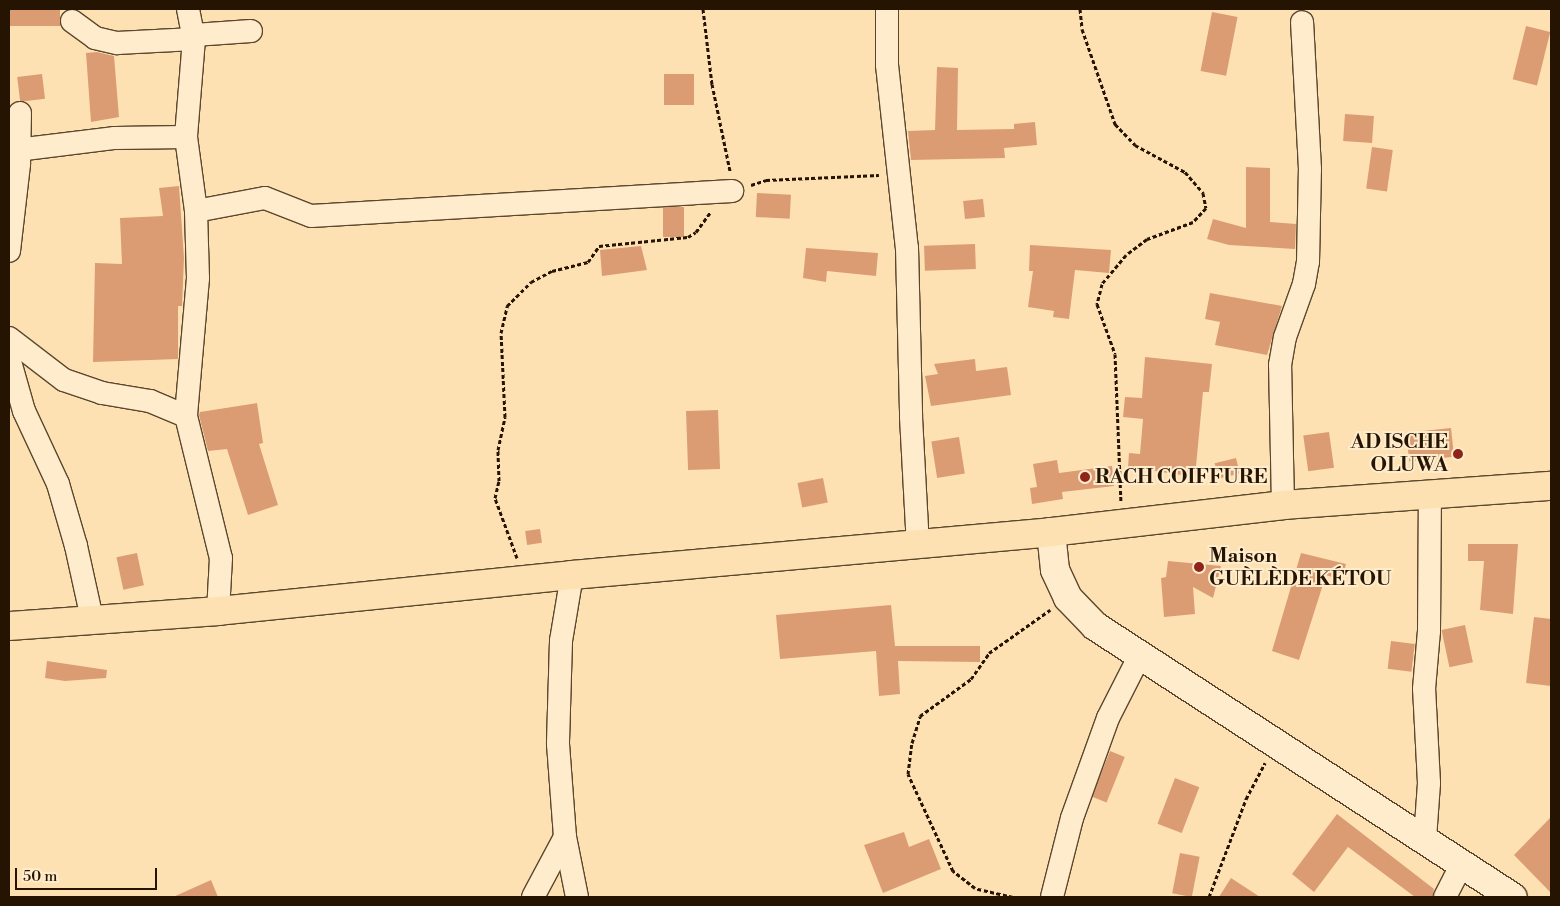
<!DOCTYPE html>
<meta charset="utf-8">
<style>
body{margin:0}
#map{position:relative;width:1560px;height:906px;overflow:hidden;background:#fee1b2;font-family:"Libre Bodoni",serif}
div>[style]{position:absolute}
.building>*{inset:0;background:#db9c74;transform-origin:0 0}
.path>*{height:3px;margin-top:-1.5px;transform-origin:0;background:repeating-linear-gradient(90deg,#251401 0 4px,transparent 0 6.5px)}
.roads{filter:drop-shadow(1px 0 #5b472d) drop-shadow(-1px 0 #5b472d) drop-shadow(0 1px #5b472d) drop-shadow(0 -1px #5b472d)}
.street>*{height:22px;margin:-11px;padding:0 11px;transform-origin:11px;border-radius:11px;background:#feeccd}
.secondary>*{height:28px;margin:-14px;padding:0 14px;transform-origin:14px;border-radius:14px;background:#feeccd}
.primary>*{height:28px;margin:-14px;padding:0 14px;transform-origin:14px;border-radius:14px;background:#fee1b2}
.dots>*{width:14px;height:14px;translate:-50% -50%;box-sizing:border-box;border:2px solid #feeccd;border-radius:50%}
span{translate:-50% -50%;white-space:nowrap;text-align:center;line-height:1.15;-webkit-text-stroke:4px #feeccd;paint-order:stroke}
.poi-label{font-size:20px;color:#251401;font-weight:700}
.right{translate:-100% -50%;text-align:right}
.left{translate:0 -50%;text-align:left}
.frame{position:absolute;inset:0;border:10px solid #251401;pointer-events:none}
.scale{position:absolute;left:15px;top:868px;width:142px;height:22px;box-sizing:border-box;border:2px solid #251401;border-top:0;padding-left:6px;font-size:15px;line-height:18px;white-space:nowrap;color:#251401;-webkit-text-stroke:4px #feeccd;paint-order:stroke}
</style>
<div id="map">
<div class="building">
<i style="left:9px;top:9px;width:51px;height:17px"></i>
<i style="left:1212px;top:12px;width:26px;height:60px;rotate:11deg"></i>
<i style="left:1526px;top:26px;width:25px;height:55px;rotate:14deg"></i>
<i style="clip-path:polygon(97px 52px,114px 56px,119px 117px,91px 122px,86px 53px)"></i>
<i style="clip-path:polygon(937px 67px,958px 68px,957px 130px,1014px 129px,1014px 124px,1035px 122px,1037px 145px,1004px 148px,1005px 158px,911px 160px,908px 131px,935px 130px)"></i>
<i style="left:42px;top:74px;width:25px;height:25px;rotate:83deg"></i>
<i style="left:664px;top:74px;width:30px;height:31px"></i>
<i style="left:1345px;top:114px;width:29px;height:27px;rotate:4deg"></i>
<i style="left:1372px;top:147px;width:21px;height:42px;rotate:8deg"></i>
<i style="clip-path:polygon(1246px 167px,1270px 168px,1270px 222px,1296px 224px,1295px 249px,1229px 245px,1207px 239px,1213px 219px,1246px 228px)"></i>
<i style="clip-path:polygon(179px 186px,184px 258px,182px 306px,178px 306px,178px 359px,93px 362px,95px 263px,122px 264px,120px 218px,163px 216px,159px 188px)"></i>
<i style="left:757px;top:193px;width:34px;height:24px;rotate:3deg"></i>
<i style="left:983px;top:199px;width:18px;height:20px;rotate:84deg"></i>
<i style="left:684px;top:207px;width:30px;height:21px;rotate:90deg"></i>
<i style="left:975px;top:244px;width:25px;height:51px;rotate:88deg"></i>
<i style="clip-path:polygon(1030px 245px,1111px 250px,1109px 273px,1075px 270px,1069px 319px,1053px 317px,1054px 311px,1028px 307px,1033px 271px,1029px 271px)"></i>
<i style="clip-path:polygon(641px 246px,647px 270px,602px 276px,600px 250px)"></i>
<i style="clip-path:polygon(806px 248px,878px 253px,876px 276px,827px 271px,826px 282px,803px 278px)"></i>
<i style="clip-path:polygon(1210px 293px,1282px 306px,1267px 355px,1215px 345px,1220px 322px,1205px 319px)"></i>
<i style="clip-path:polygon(1145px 357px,1212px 364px,1209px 392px,1203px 392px,1195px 477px,1128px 467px,1129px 453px,1140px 454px,1143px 419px,1123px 417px,1125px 397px,1142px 398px)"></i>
<i style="clip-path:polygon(975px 359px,976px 371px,1007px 367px,1011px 395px,931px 406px,925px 376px,938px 374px,934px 364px)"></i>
<i style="clip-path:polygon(257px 403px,263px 443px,259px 444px,278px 505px,248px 515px,227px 449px,208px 451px,199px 415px,200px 412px)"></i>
<i style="left:718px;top:410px;width:59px;height:32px;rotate:88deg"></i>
<i style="left:1451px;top:428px;width:29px;height:45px;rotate:84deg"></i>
<i style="left:1329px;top:432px;width:36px;height:26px;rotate:82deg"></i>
<i style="left:959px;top:437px;width:37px;height:28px;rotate:81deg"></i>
<i style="left:1236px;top:458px;width:16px;height:22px;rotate:76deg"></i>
<i style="clip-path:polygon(1057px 460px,1059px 473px,1112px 466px,1114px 486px,1062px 492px,1063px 499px,1032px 504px,1030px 488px,1037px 487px,1033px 464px)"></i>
<i style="left:823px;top:478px;width:25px;height:26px;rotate:79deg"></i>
<i style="left:540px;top:529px;width:14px;height:15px;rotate:82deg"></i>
<i style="clip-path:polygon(1468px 544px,1518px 544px,1513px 614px,1480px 610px,1484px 561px,1468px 561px)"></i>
<i style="left:137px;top:553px;width:33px;height:21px;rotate:78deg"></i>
<i style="clip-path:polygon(1301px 553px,1346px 564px,1342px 580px,1326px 575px,1299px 660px,1272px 651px)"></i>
<i style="clip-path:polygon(1168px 561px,1221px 566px,1213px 598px,1193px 587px,1195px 614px,1164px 617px,1161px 578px,1166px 577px)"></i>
<i style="clip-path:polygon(891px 605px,895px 646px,980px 646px,980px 662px,898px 661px,900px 694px,879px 696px,876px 651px,780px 659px,776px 615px)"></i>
<i style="clip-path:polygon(1534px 617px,1551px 619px,1551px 686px,1526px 683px)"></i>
<i style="left:1465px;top:625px;width:38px;height:24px;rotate:78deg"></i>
<i style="left:1391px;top:641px;width:24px;height:28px;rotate:7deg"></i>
<i style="clip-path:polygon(47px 661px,107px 670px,106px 678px,65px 681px,45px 678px)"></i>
<i style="left:1110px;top:751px;width:16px;height:49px;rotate:22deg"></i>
<i style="left:1175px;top:778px;width:26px;height:49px;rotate:21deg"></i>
<i style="clip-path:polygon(1337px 814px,1434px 889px,1432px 897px,1415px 897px,1348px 847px,1314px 892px,1292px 874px)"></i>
<i style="clip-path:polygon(1551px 817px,1551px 893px,1514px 855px)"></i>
<i style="clip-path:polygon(904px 832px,909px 847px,929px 839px,941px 869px,883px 893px,864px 845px)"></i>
<i style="left:1180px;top:853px;width:20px;height:41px;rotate:11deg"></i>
<i style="clip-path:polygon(1231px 878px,1260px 897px,1219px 897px)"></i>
<i style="clip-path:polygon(211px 880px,218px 897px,173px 897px)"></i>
</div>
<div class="path">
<i style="left:703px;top:9px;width:76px;rotate:83.2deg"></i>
<i style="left:712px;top:84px;width:89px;rotate:78.3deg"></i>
<i style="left:1080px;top:9px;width:20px;rotate:84deg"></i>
<i style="left:1082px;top:29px;width:101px;rotate:70.8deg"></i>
<i style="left:1115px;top:124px;width:29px;rotate:46deg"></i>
<i style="left:1135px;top:145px;width:57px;rotate:28.4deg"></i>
<i style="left:1185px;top:172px;width:28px;rotate:49deg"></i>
<i style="left:1203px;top:193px;width:15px;rotate:79deg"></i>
<i style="left:1206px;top:208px;width:19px;rotate:133deg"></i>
<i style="left:1193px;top:222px;width:49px;rotate:159.7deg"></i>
<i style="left:1147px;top:239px;width:26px;rotate:143deg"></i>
<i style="left:1126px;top:255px;width:38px;rotate:130deg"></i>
<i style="left:1102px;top:284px;width:21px;rotate:104deg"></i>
<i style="left:1097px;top:304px;width:53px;rotate:70.2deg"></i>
<i style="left:1115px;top:354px;width:147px;rotate:87.7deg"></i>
<i style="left:751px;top:185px;width:16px;rotate:-18deg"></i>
<i style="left:766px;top:180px;width:113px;rotate:-2.5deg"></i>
<i style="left:517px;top:558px;width:64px;rotate:-110.1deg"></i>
<i style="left:495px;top:498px;width:17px;rotate:-77deg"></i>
<i style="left:499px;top:481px;width:31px;rotate:-92deg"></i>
<i style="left:498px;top:450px;width:34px;rotate:-78deg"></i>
<i style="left:505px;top:417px;width:84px;rotate:-92.7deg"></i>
<i style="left:501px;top:333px;width:28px;rotate:-77deg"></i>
<i style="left:507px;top:306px;width:34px;rotate:-45deg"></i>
<i style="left:531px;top:282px;width:24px;rotate:-28deg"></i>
<i style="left:552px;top:271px;width:37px;rotate:-14deg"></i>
<i style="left:588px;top:262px;width:19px;rotate:-55deg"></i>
<i style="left:599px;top:246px;width:89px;rotate:-5.8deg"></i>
<i style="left:688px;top:237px;width:9px;rotate:-32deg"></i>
<i style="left:696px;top:232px;width:24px;rotate:-54deg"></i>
<i style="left:1013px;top:897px;width:39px;rotate:-167deg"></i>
<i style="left:975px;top:888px;width:28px;rotate:-142deg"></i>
<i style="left:953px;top:871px;width:107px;rotate:-114.9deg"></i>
<i style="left:908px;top:774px;width:31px;rotate:-83deg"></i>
<i style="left:912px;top:743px;width:28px;rotate:-73deg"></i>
<i style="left:920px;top:716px;width:63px;rotate:-36deg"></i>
<i style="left:971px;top:679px;width:32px;rotate:-55deg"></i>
<i style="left:989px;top:653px;width:75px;rotate:-35.2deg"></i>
<i style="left:1209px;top:897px;width:105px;rotate:-69.3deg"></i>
<i style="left:1246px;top:799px;width:41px;rotate:-62.2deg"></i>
</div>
<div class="roads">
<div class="street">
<i style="left:188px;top:9px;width:31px;rotate:79deg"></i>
<i style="left:194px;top:39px;width:98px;rotate:94.7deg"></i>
<i style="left:186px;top:137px;width:75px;rotate:82.3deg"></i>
<i style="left:196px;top:211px;width:67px;rotate:88.3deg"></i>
<i style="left:198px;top:278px;width:139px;rotate:95deg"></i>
<i style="left:186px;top:416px;width:146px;rotate:76.2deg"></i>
<i style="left:221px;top:558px;width:53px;rotate:93.2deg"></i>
<i style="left:887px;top:9px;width:56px;rotate:90deg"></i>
<i style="left:887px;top:65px;width:184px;rotate:83.8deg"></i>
<i style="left:907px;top:248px;width:169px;rotate:88.6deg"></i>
<i style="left:911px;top:417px;width:128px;rotate:86.9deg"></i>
<i style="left:72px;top:21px;width:29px;rotate:36deg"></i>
<i style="left:95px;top:38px;width:23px;rotate:13deg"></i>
<i style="left:117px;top:43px;width:77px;rotate:-3deg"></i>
<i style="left:194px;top:35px;width:57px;rotate:-4deg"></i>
<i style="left:17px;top:150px;width:99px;rotate:-7deg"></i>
<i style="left:115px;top:138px;width:71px;rotate:-0.8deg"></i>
<i style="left:196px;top:211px;width:70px;rotate:-10.7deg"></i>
<i style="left:265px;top:198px;width:49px;rotate:21.4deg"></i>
<i style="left:311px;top:216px;width:422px;rotate:-3.4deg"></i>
<i style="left:9px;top:251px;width:88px;rotate:-83.4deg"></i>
<i style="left:19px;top:164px;width:51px;rotate:-88.9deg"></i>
<i style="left:9px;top:338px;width:69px;rotate:37.4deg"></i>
<i style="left:64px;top:380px;width:40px;rotate:18.9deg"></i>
<i style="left:102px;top:393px;width:49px;rotate:9.5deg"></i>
<i style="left:150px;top:401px;width:39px;rotate:23deg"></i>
<i style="left:9px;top:358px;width:55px;rotate:74.2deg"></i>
<i style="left:24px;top:411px;width:81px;rotate:65deg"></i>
<i style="left:58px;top:484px;width:65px;rotate:73.8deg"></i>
<i style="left:76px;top:546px;width:75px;rotate:77.6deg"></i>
<i style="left:1283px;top:505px;width:140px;rotate:-91.2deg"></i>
<i style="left:1280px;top:365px;width:28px;rotate:-80deg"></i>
<i style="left:1285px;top:337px;width:56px;rotate:-70.3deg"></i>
<i style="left:1304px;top:284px;width:22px;rotate:-80deg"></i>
<i style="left:1308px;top:262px;width:93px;rotate:-88.8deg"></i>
<i style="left:1310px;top:169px;width:147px;rotate:-93.1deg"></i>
<i style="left:572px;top:575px;width:67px;rotate:99.5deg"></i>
<i style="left:561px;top:641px;width:103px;rotate:91.7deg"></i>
<i style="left:558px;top:744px;width:93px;rotate:85.7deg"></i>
<i style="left:565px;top:837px;width:61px;rotate:78.7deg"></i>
<i style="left:1425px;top:839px;width:56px;rotate:-85.9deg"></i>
<i style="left:1429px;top:783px;width:94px;rotate:-93deg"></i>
<i style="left:1424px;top:689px;width:58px;rotate:-85.1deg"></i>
<i style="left:1429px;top:631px;width:137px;rotate:-89.6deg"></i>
<i style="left:533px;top:897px;width:68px;rotate:-61.9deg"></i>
<i style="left:1052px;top:897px;width:81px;rotate:-75.8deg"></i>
<i style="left:1072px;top:818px;width:106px;rotate:-70.2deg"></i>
<i style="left:1108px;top:718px;width:71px;rotate:-63.1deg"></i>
<i style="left:1445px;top:897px;width:38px;rotate:-63deg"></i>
</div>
<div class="secondary">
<i style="left:1051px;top:532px;width:38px;rotate:84deg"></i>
<i style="left:1055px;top:570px;width:31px;rotate:65deg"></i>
<i style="left:1068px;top:598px;width:39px;rotate:46deg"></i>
<i style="left:1095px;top:626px;width:498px;rotate:33deg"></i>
</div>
<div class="primary">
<i style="left:9px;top:626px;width:210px;rotate:-4.1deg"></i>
<i style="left:218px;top:611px;width:356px;rotate:-5.8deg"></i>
<i style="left:572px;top:575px;width:481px;rotate:-5.1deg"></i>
<i style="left:1051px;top:532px;width:234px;rotate:-6.6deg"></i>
<i style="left:1283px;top:505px;width:269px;rotate:-4.1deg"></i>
</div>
</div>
<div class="dots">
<i style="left:1458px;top:454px;background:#8f2418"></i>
<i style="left:1085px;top:477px;background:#8f2418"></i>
<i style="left:1199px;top:567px;background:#8f2418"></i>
</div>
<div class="poi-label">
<span class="right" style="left:1448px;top:454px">AD ISCHE<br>OLUWA</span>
<span class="left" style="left:1095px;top:477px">RACH COIFFURE</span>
<span class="left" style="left:1209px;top:568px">Maison<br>GUÈLÈDE KÉTOU</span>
</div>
<div class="frame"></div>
<div class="scale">50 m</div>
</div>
